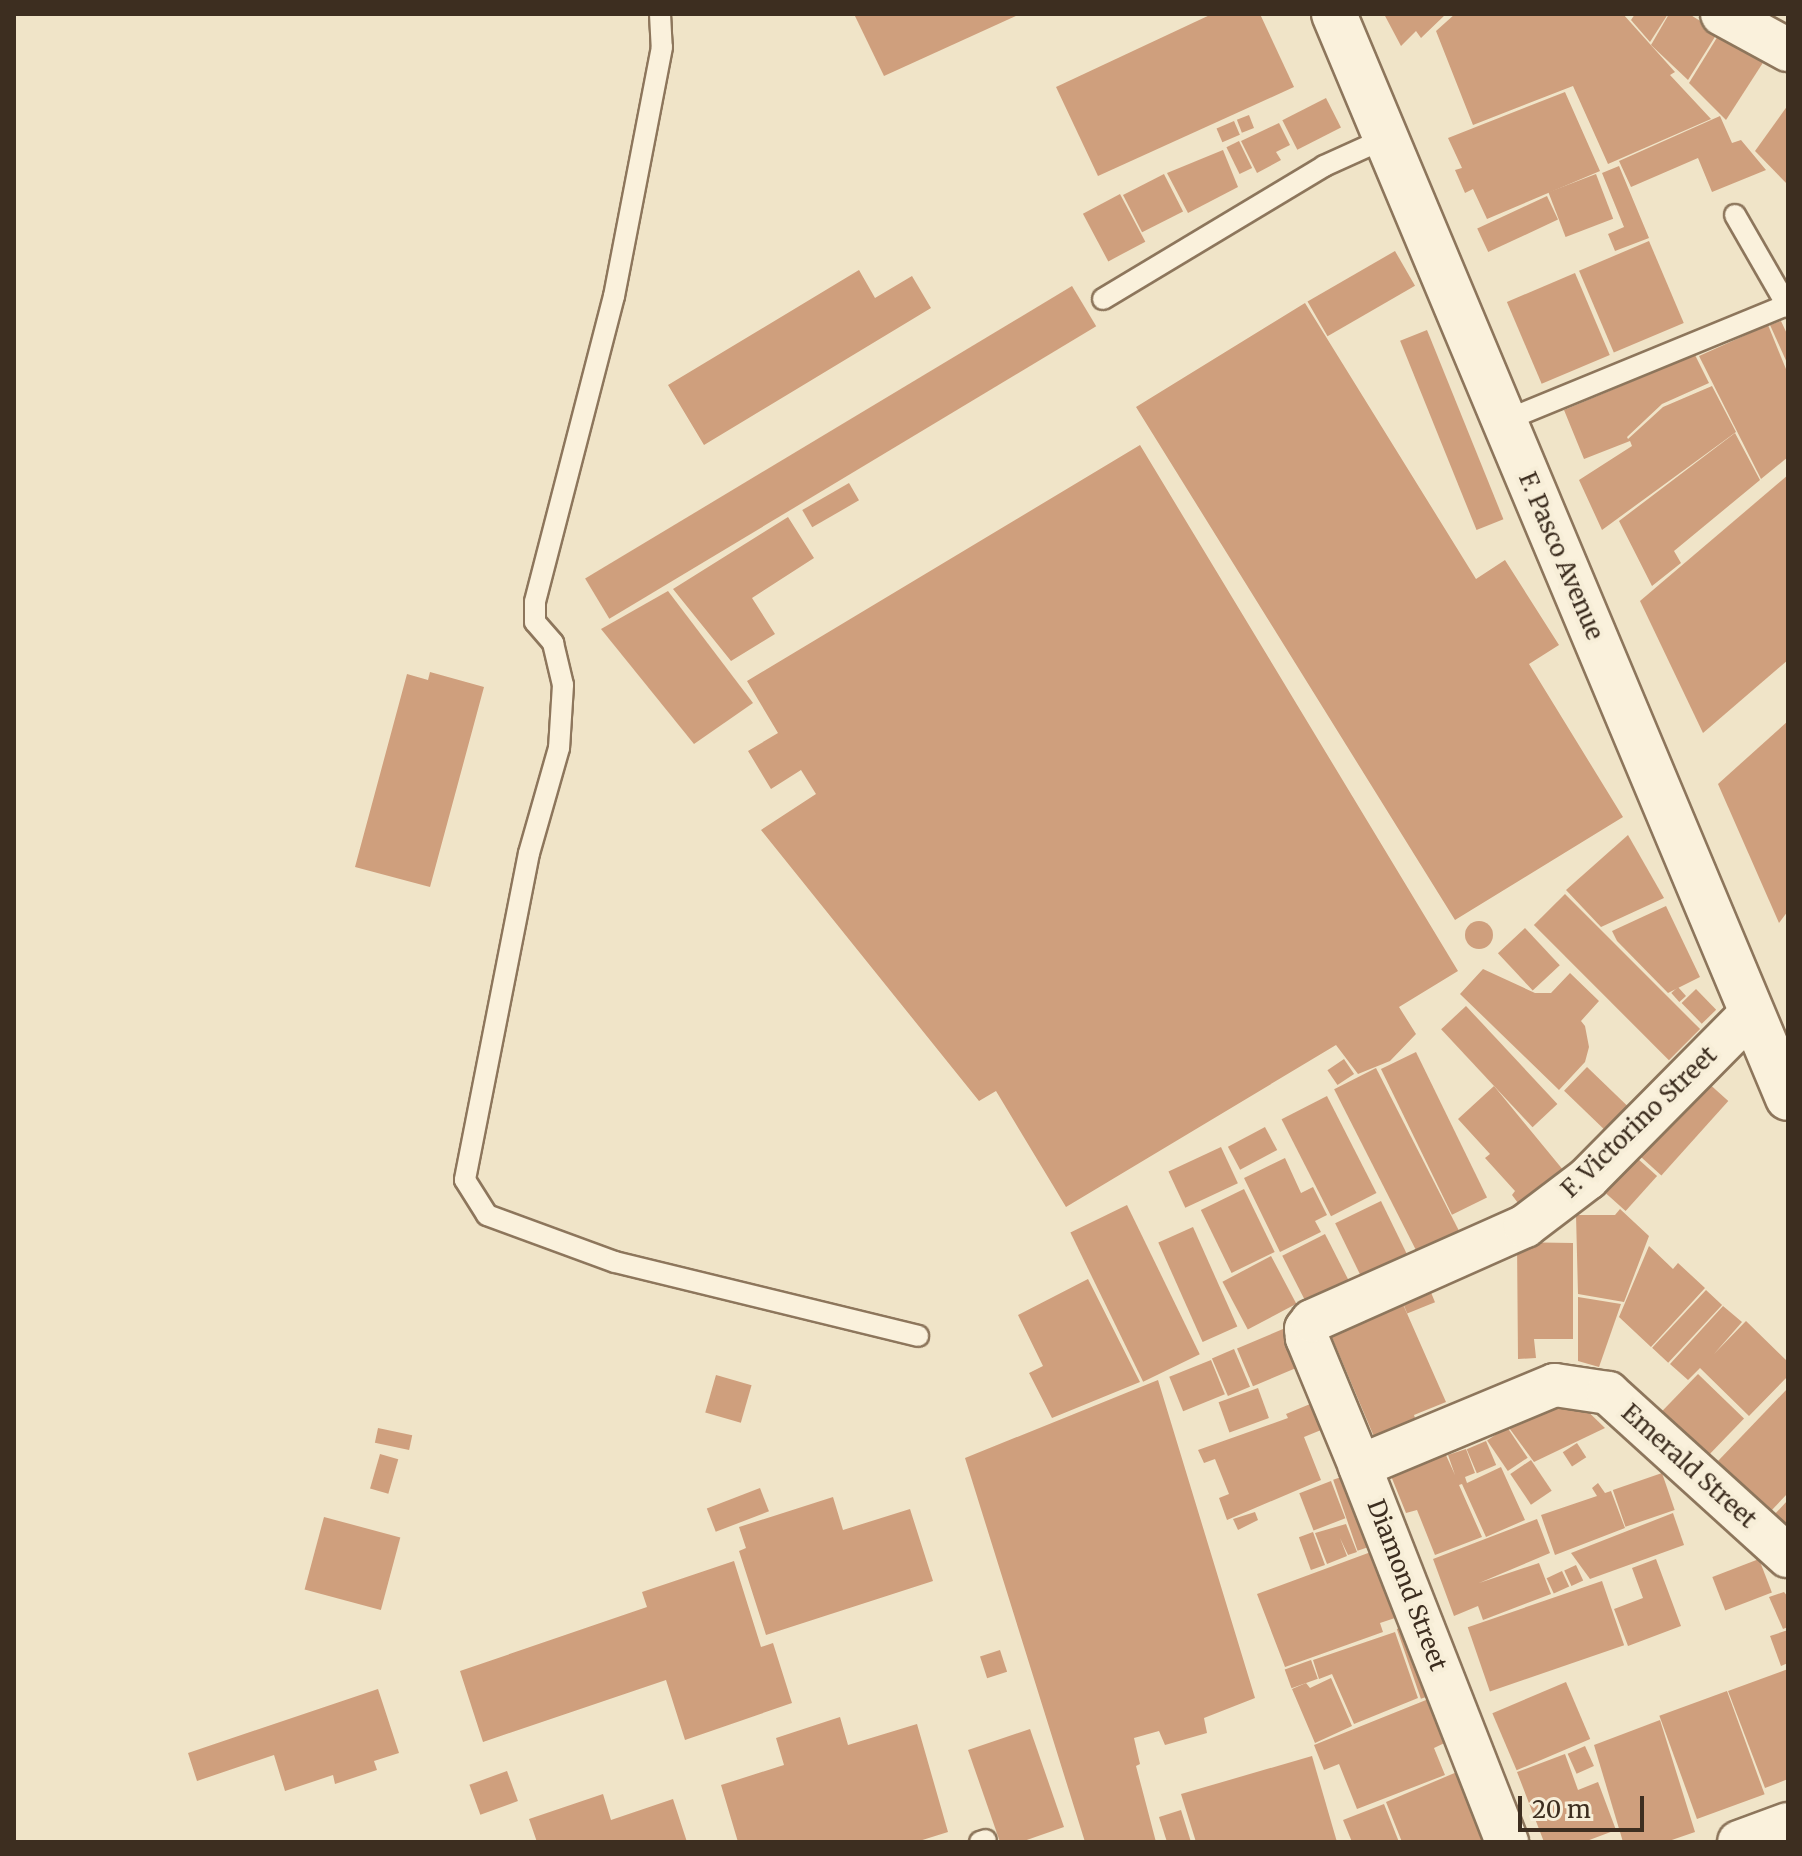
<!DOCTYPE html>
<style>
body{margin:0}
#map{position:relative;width:1802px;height:1856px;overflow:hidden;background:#f0e4c8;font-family:Merriweather,serif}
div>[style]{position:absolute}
.building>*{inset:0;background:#cf9f7d;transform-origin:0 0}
.round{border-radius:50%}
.roads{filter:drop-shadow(2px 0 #8d765c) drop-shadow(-2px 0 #8d765c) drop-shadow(0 2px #8d765c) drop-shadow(0 -2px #8d765c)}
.lane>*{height:20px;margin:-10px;padding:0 10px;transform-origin:10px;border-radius:10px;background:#faf1dc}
.street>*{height:42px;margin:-21px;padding:0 21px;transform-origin:21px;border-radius:21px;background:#faf1dc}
.secondary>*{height:44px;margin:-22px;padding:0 22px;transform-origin:22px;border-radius:22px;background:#faf1dc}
span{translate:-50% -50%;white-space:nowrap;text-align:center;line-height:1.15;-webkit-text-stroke:8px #f7eed8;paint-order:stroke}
.street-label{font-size:24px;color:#3d2e20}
.frame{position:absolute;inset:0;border:16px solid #3d2e20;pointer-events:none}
.scale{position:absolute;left:1518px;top:1796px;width:126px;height:36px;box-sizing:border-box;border:4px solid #3d2e20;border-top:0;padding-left:10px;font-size:24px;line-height:28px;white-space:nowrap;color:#3d2e20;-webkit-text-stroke:6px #f7eed8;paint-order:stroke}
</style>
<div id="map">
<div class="building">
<i style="clip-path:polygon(854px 14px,1020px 14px,884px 76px)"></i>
<i style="clip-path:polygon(1212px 14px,1260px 14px,1294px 87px,1098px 176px,1056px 87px)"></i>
<i style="clip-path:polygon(1384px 14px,1446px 14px,1421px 38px,1416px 31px,1401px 46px)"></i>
<i style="clip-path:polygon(1455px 14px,1623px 14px,1675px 72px,1670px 75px,1711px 119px,1608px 164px,1573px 86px,1473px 125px,1436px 31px)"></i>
<i style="clip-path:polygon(1635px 14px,1668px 14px,1650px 42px,1631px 20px)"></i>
<i style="clip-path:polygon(1669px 14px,1689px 14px,1718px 32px,1688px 80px,1651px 45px)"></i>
<i style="clip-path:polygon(1721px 31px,1766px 58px,1726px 120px,1689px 83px)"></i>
<i style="clip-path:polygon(1565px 92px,1600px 171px,1487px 219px,1473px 189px,1465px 193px,1455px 170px,1462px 168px,1448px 138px)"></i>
<i style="left:1326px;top:98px;width:33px;height:49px;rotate:63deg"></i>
<i style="clip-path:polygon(1788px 105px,1788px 185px,1755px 151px)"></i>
<i style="left:1249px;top:115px;width:14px;height:13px;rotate:69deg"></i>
<i style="clip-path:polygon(1720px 116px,1732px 143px,1741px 140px,1766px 170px,1712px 192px,1698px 158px,1631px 187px,1619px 161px)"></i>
<i style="left:1234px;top:121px;width:15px;height:19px;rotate:67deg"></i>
<i style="clip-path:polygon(1279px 123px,1290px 145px,1276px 152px,1281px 160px,1257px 173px,1241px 141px)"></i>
<i style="left:1239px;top:141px;width:30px;height:14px;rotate:64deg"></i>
<i style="clip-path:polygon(1223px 150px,1238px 187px,1188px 213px,1167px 173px)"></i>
<i style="clip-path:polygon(1619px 166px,1649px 238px,1615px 251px,1608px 234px,1624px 227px,1602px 173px)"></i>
<i style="left:1164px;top:174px;width:42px;height:46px;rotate:63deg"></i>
<i style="left:1596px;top:174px;width:48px;height:51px;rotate:69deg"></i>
<i style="left:1120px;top:194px;width:54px;height:42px;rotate:62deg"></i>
<i style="left:1547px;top:196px;width:26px;height:77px;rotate:65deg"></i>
<i style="left:1649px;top:241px;width:89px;height:76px;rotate:67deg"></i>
<i style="left:1395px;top:251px;width:40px;height:101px;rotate:60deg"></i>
<i style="clip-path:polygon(859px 270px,875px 298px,912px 276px,931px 308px,704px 445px,668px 385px)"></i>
<i style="left:1575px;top:273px;width:89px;height:74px;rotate:67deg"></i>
<i style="left:1072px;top:286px;width:47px;height:568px;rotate:59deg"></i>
<i style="clip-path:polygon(1305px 303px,1476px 579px,1505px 560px,1559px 645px,1529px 664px,1623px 817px,1455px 920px,1136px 407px)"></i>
<i style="clip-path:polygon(1781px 321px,1788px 336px,1788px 365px,1770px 325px)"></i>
<i style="clip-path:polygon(1768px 325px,1788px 374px,1788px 457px,1761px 479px,1699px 356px)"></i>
<i style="left:1427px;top:330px;width:204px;height:29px;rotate:68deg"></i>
<i style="clip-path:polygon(1695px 355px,1709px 383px,1662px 404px,1627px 437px,1628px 439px,1663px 407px,1712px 386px,1736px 432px,1602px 530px,1579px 480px,1632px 446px,1630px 441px,1584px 459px,1564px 410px)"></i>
<i style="clip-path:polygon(1735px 433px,1760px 480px,1674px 551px,1681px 563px,1652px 586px,1619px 521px)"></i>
<i style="clip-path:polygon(1140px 445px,1458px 971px,1399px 1007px,1416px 1034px,1390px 1061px,1358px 1074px,1336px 1045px,1066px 1207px,996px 1091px,979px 1101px,761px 830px,816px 794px,801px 770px,771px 789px,748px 751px,778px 733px,747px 681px)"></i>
<i style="clip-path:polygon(1788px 475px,1788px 660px,1703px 733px,1640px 601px)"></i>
<i style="left:849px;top:483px;width:20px;height:54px;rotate:60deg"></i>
<i style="clip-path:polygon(788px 517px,814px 558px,752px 598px,775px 634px,731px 661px,673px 589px)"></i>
<i style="clip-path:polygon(668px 591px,753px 703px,694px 744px,601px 629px)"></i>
<i style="clip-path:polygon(430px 672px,484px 687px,430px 887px,355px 867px,407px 674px,428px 680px)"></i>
<i style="clip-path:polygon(1788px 721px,1788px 911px,1779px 923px,1718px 784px)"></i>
<i style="clip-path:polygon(1628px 835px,1664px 898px,1601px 927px,1566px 890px)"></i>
<i style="left:1565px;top:894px;width:191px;height:44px;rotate:45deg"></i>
<i style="clip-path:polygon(1666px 906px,1700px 977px,1668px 993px,1617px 941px,1612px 931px)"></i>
<i class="round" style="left:1465px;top:921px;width:28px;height:28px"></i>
<i style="left:1525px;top:928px;width:51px;height:37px;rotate:47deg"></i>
<i style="clip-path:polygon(1483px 969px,1535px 993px,1551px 993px,1570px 973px,1599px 1001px,1581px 1021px,1585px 1026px,1589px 1047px,1585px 1062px,1559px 1090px,1460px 994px)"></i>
<i style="left:1678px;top:987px;width:12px;height:9px;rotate:48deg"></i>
<i style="left:1696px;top:989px;width:29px;height:20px;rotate:46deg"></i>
<i style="left:1466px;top:1006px;width:134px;height:34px;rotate:47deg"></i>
<i style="left:1416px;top:1052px;width:162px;height:39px;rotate:64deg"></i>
<i style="left:1344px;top:1059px;width:18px;height:20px;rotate:56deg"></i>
<i style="left:1587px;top:1067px;width:57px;height:33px;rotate:44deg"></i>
<i style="left:1376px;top:1068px;width:190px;height:47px;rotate:63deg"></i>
<i style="left:1706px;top:1081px;width:30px;height:100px;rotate:42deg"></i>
<i style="clip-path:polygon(1494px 1086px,1573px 1182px,1527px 1215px,1512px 1195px,1515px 1191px,1485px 1158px,1490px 1154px,1458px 1119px)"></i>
<i style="left:1327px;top:1096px;width:109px;height:51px;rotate:63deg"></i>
<i style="left:1265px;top:1127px;width:26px;height:42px;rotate:62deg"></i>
<i style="left:1221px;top:1147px;width:40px;height:58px;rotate:65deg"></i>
<i style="clip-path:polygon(1285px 1158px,1301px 1193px,1313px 1187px,1327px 1215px,1315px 1221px,1321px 1232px,1280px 1252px,1244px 1178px)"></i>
<i style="left:1637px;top:1158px;width:27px;height:47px;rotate:42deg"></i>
<i style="left:1244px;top:1189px;width:70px;height:48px;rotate:64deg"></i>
<i style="left:1381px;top:1201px;width:71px;height:51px;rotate:64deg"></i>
<i style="left:1127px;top:1205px;width:166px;height:63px;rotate:64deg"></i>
<i style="clip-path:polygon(1620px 1209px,1649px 1236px,1624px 1302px,1578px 1294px,1576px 1215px,1615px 1215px)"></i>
<i style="left:1193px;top:1227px;width:109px;height:38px;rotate:66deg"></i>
<i style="left:1325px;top:1234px;width:66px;height:48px;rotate:63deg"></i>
<i style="clip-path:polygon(1517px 1242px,1573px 1243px,1573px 1339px,1534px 1339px,1536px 1358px,1518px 1359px)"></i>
<i style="clip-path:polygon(1649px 1246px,1673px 1269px,1678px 1263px,1705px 1288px,1651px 1347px,1619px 1317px)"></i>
<i style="left:1271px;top:1256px;width:54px;height:55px;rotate:62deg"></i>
<i style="clip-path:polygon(1088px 1279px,1140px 1382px,1052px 1418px,1029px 1373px,1043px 1366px,1018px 1315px)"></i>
<i style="left:1426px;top:1280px;width:24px;height:30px;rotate:68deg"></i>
<i style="left:1706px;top:1290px;width:22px;height:79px;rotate:43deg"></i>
<i style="clip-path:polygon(1398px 1293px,1446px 1402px,1414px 1415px,1416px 1421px,1375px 1439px,1328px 1328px)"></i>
<i style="clip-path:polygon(1578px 1297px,1621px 1304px,1599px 1367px,1578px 1361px)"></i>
<i style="clip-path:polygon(1723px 1306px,1742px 1322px,1714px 1354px,1746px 1321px,1788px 1362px,1788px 1376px,1749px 1416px,1700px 1368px,1688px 1380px,1670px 1364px)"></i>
<i style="left:1283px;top:1329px;width:41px;height:50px;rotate:67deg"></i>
<i style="left:1234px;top:1349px;width:41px;height:24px;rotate:67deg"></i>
<i style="left:1211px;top:1360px;width:37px;height:45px;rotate:68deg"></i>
<i style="left:1698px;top:1374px;width:64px;height:58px;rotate:44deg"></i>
<i style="left:716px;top:1375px;width:37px;height:39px;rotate:16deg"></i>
<i style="clip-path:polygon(1158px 1380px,1255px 1698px,1204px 1718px,1207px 1733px,1165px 1745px,1159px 1731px,1134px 1738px,1140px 1764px,1136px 1766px,1156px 1842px,1085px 1842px,965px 1458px)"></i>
<i style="left:1258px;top:1388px;width:32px;height:42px;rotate:70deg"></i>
<i style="clip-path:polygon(1788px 1388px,1788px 1493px,1770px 1512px,1718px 1461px)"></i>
<i style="clip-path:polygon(1574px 1398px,1605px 1428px,1534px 1462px,1507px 1425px)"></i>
<i style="clip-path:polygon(1315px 1402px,1326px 1428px,1304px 1437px,1321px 1480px,1227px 1520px,1219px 1498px,1229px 1494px,1215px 1459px,1204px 1463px,1198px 1450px,1288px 1418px,1286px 1414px)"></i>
<i style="left:1507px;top:1427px;width:37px;height:24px;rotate:56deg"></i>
<i style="left:378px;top:1428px;width:35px;height:15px;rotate:12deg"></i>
<i style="left:1486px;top:1441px;width:26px;height:21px;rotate:67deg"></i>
<i style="left:1577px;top:1443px;width:17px;height:17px;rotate:57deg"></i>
<i style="clip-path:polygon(1466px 1449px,1475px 1473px,1465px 1477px,1467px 1483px,1501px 1467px,1525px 1520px,1486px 1537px,1462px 1484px,1459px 1485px,1482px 1537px,1435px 1555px,1417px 1510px,1406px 1513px,1391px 1476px,1445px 1453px,1455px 1475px,1448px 1455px)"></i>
<i style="left:380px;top:1454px;width:19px;height:36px;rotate:16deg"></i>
<i style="left:1531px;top:1460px;width:37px;height:25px;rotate:56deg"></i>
<i style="left:1353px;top:1473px;width:75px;height:21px;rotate:71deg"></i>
<i style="left:1662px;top:1473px;width:39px;height:52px;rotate:71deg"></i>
<i style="left:1331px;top:1481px;width:40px;height:34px;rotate:69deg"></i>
<i style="clip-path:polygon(1598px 1483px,1605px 1493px,1611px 1491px,1625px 1528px,1555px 1555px,1541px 1515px,1597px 1496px,1592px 1488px)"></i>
<i style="left:760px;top:1488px;width:25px;height:57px;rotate:69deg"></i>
<i style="clip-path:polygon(833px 1497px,843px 1530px,910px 1509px,933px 1581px,766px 1635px,739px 1551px,746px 1548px,739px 1527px)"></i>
<i style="clip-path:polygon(1788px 1500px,1788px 1531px,1773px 1516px)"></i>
<i style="clip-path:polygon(1255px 1512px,1258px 1520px,1238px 1530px,1233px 1519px)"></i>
<i style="clip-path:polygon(1673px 1513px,1684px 1545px,1590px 1579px,1571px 1553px)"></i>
<i style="left:324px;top:1517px;width:79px;height:75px;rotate:15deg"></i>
<i style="clip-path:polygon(1537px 1519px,1550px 1553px,1479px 1583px,1539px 1563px,1551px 1594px,1483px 1620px,1478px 1606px,1454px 1616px,1433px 1559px)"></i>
<i style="clip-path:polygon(1346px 1524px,1357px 1552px,1348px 1555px,1340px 1538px,1347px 1556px,1327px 1564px,1315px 1533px)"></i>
<i style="left:1313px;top:1532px;width:35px;height:15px;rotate:70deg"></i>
<i style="clip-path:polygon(1379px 1549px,1404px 1615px,1380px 1623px,1383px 1632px,1285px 1667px,1257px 1594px)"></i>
<i style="clip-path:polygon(1656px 1559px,1681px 1626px,1628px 1646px,1614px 1609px,1643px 1598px,1632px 1568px)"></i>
<i style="left:1759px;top:1559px;width:36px;height:50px;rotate:69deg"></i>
<i style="clip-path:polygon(734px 1561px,761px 1647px,773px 1643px,792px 1703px,685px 1740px,666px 1680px,483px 1742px,460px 1671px,647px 1607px,642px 1592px)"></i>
<i style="left:1576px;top:1565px;width:17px;height:13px;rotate:65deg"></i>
<i style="left:1562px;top:1571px;width:17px;height:17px;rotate:65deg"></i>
<i style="left:1602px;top:1581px;width:68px;height:142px;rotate:71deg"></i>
<i style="clip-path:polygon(1784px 1592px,1788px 1597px,1788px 1627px,1783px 1629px,1769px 1597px)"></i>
<i style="left:1411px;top:1624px;width:74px;height:15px;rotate:71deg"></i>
<i style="clip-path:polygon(1788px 1630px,1788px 1663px,1781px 1666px,1770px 1636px)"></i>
<i style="clip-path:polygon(1395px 1632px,1418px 1698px,1354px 1724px,1332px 1674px,1319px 1679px,1313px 1660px)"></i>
<i style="left:1000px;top:1650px;width:23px;height:21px;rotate:72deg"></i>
<i style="left:1311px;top:1660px;width:20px;height:28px;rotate:70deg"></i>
<i style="clip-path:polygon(1788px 1669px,1788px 1779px,1765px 1788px,1728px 1691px)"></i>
<i style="clip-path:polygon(1331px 1678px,1352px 1726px,1315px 1743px,1292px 1689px,1306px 1683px,1310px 1688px)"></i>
<i style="left:1566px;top:1682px;width:62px;height:80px;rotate:67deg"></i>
<i style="clip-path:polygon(378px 1689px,399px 1753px,374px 1761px,377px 1770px,335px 1784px,333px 1775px,285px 1791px,274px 1755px,197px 1781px,188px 1753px)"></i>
<i style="left:1727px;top:1691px;width:110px;height:72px;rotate:70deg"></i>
<i style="clip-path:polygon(1436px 1696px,1453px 1739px,1434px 1748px,1445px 1775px,1357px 1809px,1339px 1764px,1324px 1770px,1314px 1745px)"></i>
<i style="clip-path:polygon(840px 1717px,848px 1745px,917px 1724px,948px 1832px,916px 1842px,738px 1842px,721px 1785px,784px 1765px,776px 1738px)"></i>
<i style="clip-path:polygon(1660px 1720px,1695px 1832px,1666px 1842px,1623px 1842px,1594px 1745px)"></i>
<i style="clip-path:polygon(1030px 1729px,1064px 1827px,1021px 1842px,1000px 1842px,968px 1750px)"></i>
<i style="left:1585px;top:1746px;width:22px;height:19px;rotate:66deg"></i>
<i style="clip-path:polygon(1565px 1754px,1578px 1790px,1598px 1782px,1616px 1830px,1584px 1842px,1544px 1842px,1517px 1772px)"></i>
<i style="clip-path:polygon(1312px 1756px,1337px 1842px,1196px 1842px,1181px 1794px)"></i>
<i style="clip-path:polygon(1464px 1769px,1489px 1842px,1402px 1842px,1386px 1802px)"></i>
<i style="left:507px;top:1771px;width:32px;height:40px;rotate:70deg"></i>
<i style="clip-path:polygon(603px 1794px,611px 1820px,673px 1799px,687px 1842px,537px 1842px,529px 1819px)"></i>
<i style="clip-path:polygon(1384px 1804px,1399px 1842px,1352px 1842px,1343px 1820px)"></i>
<i style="clip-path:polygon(1181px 1810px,1191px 1842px,1167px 1842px,1159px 1817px)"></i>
</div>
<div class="roads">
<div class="lane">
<i style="left:660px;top:14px;width:33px;rotate:87deg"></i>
<i style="left:662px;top:47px;width:254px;rotate:100.9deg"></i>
<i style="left:614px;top:296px;width:316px;rotate:104.5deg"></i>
<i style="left:535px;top:602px;width:20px;rotate:90deg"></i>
<i style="left:535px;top:622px;width:28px;rotate:49deg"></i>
<i style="left:553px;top:643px;width:43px;rotate:76.6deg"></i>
<i style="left:563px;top:685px;width:63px;rotate:93.6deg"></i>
<i style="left:559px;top:748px;width:109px;rotate:105.9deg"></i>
<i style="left:529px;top:853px;width:333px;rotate:101.1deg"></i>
<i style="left:465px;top:1180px;width:41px;rotate:57.8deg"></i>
<i style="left:487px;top:1215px;width:136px;rotate:20.2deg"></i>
<i style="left:615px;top:1262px;width:312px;rotate:13.7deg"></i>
<i style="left:1735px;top:215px;width:106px;rotate:60.1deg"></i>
<i style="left:1103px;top:299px;width:258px;rotate:-31deg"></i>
<i style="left:1324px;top:166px;width:68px;rotate:-24.3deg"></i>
<i style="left:1504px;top:421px;width:306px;rotate:-22.3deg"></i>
<i style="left:980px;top:1842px;width:6px;rotate:-18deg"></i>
</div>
<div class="street">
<i style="left:1722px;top:14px;width:75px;rotate:28.6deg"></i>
<i style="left:1360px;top:1466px;width:211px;rotate:-22.6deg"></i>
<i style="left:1555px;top:1385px;width:54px;rotate:8.6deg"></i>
<i style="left:1608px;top:1393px;width:243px;rotate:42.2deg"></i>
<i style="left:1507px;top:1842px;width:404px;rotate:-111.4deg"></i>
<i style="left:1360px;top:1466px;width:139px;rotate:-112.5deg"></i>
<i style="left:1307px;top:1338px;width:9px;rotate:-96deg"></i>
<i style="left:1306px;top:1329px;width:10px;rotate:-53deg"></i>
<i style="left:1312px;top:1321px;width:233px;rotate:-24deg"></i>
<i style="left:1525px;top:1226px;width:78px;rotate:-37.2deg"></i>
<i style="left:1587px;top:1179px;width:235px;rotate:-45.3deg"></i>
<i style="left:1739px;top:1842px;width:52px;rotate:-20.2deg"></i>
</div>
<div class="secondary">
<i style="left:1334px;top:14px;width:1175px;rotate:67.28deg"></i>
</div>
</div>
<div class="street-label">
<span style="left:1561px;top:556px;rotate:67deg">F. Pasco Avenue</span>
<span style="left:1639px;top:1122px;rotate:-44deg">F. Victorino Street</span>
<span style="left:1689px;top:1466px;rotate:42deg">Emerald Street</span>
<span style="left:1407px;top:1585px;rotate:69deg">Diamond Street</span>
</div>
<div class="frame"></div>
<div class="scale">20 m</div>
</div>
